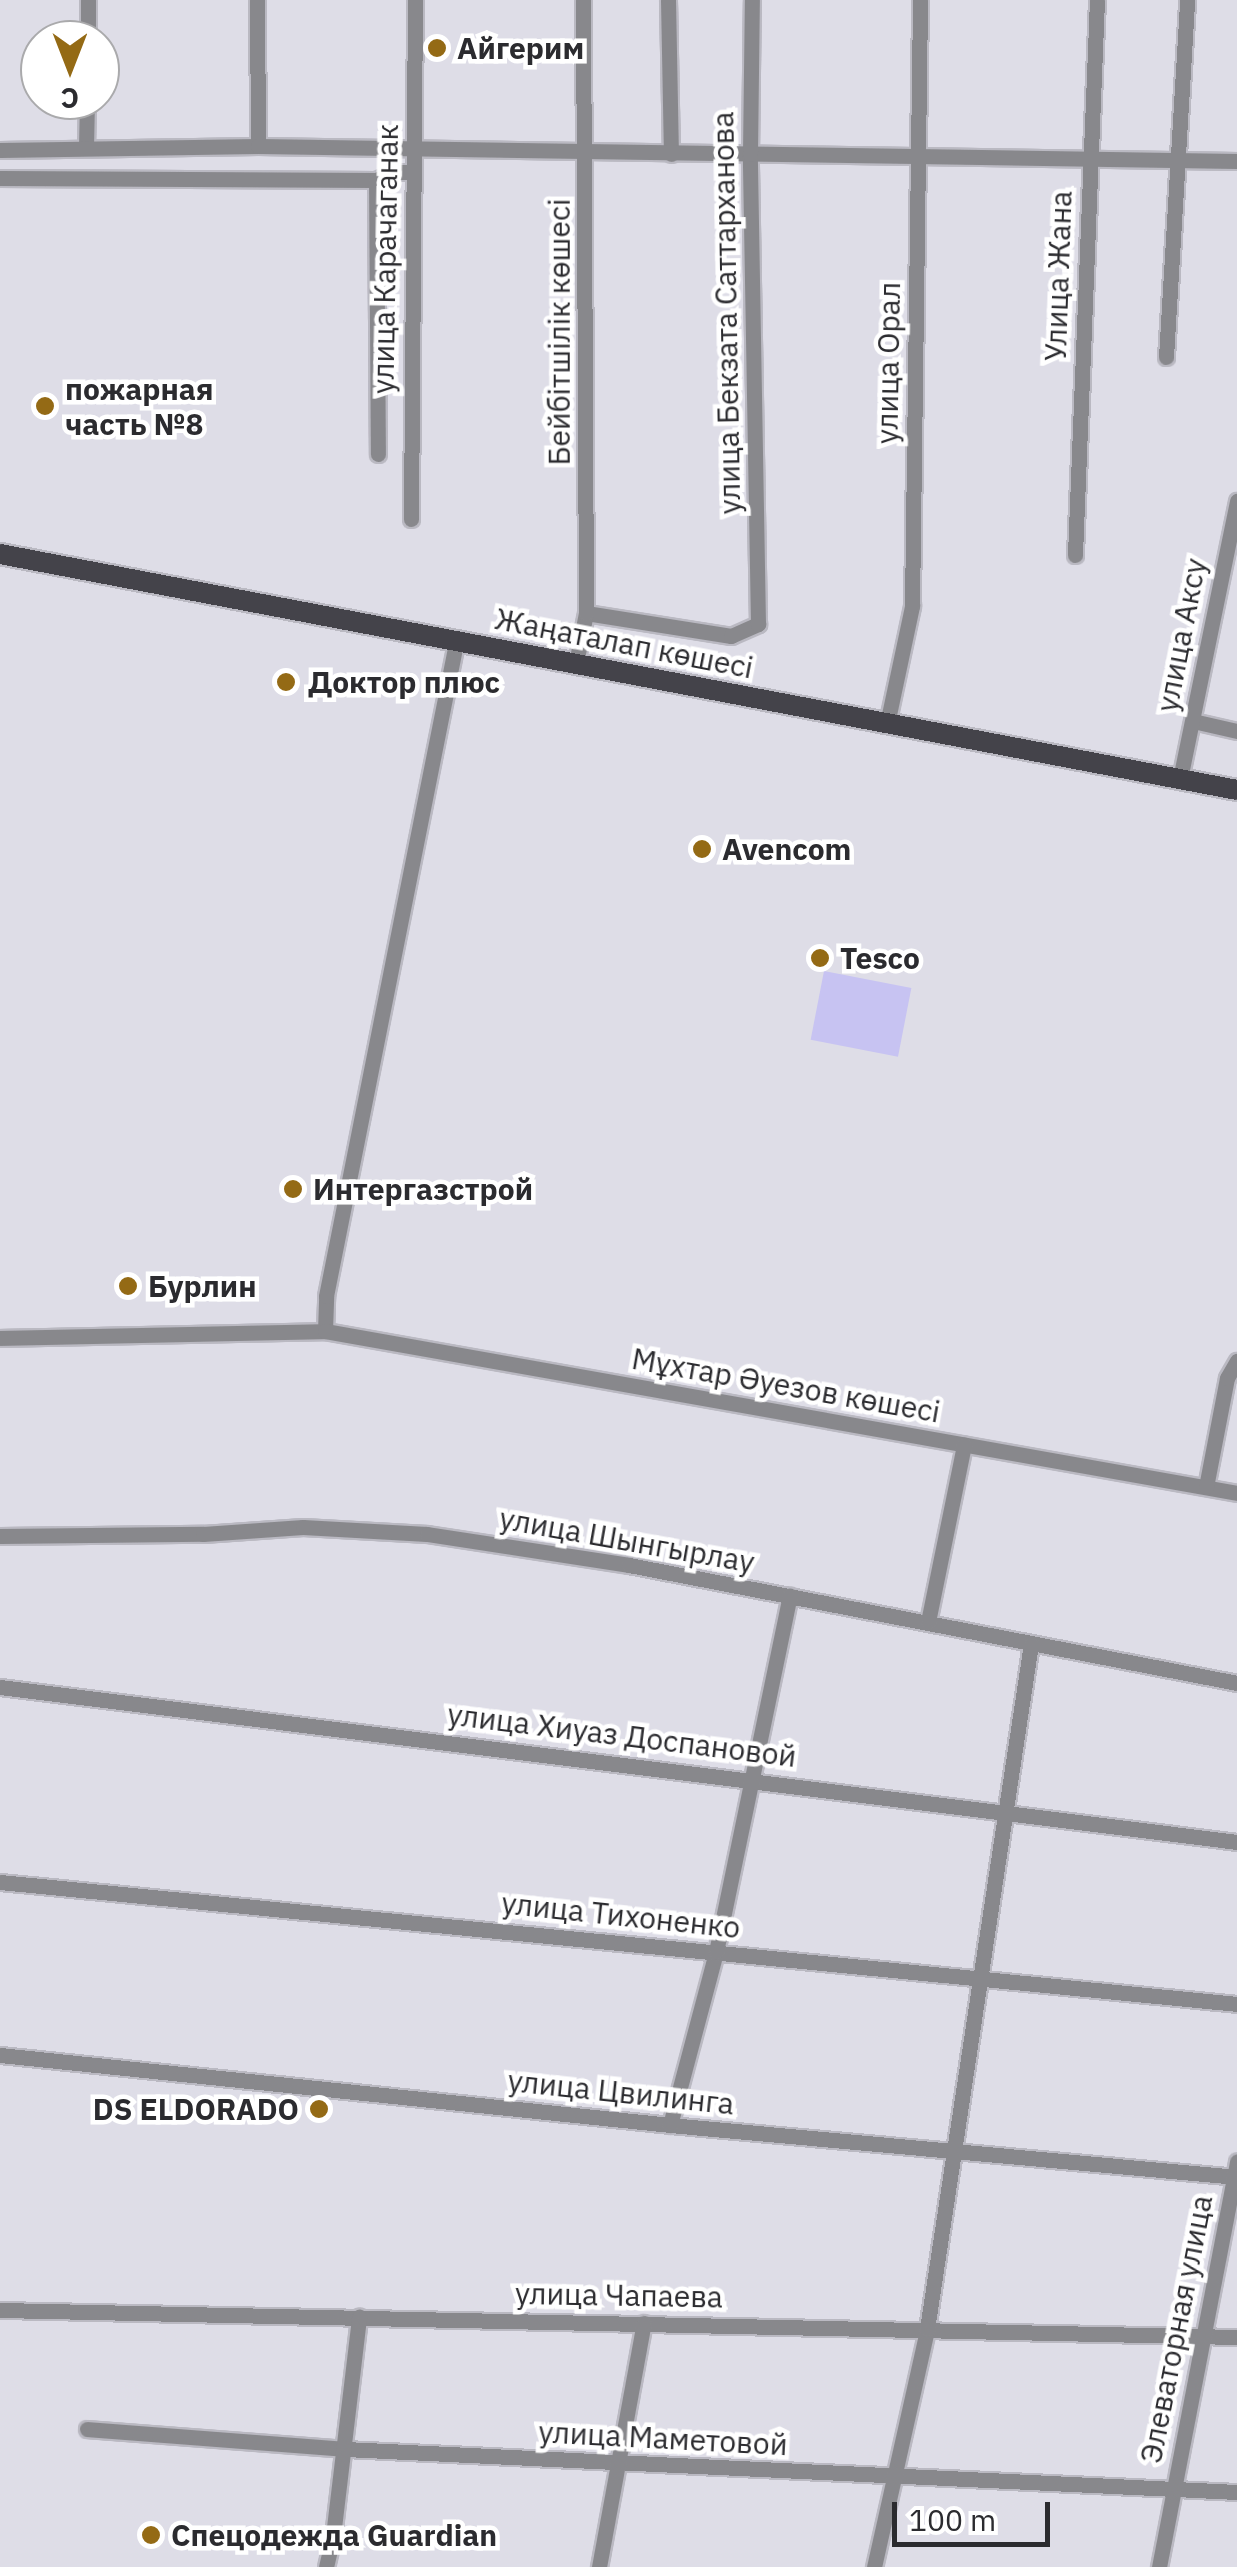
<!DOCTYPE html>
<meta charset="utf-8">
<style>
body{margin:0}
#map{position:relative;width:1237px;height:2567px;overflow:hidden;background:#dedde7;font-family:"IBM Plex Sans",sans-serif}
div>[style]{position:absolute}
.green>*{inset:0;background:#c7c3f2;transform-origin:0 0}
.roads{filter:drop-shadow(2px 0 #bab9c2) drop-shadow(-2px 0 #bab9c2) drop-shadow(0 2px #bab9c2) drop-shadow(0 -2px #bab9c2)}
.minor>*{height:15px;margin:-7.5px;padding:0 7.5px;transform-origin:7.5px;border-radius:7.5px;background:#88888c}
.major>*{height:20px;margin:-10px;padding:0 10px;transform-origin:10px;border-radius:10px;background:#44434a}
.dots>*{width:28px;height:28px;translate:-50% -50%;box-sizing:border-box;border:5px solid #fff;border-radius:50%}
span{translate:-50% -50%;white-space:nowrap;text-align:center;line-height:1.15;-webkit-text-stroke:9px #fff;paint-order:stroke}
.poi-label{font-size:30px;color:#2b2b2f;font-weight:700}
.left{translate:0 -50%;text-align:left}
.right{translate:-100% -50%;text-align:right}
.street-label{font-size:30px;color:#2b2b2f}
.north{position:absolute;left:20px;top:20px;width:100px;height:100px;box-sizing:border-box;background:#fff;border:2px solid #aaaaac;border-radius:50%;rotate:180deg;font-size:28px;font-weight:700;line-height:40px;text-align:center;color:#2b2b2f}
.north::after{content:'';display:block;margin:auto;width:35px;height:45px;background:#946a15;clip-path:polygon(50% 0,100% 100%,50% 72%,0 100%)}
.scale{position:absolute;left:892px;top:2502px;width:158px;height:45px;box-sizing:border-box;border:5px solid #2b2b2f;border-top:0;padding-left:12px;font-size:30px;line-height:35px;white-space:nowrap;color:#2b2b2f;-webkit-text-stroke:8px #fff;paint-order:stroke}
</style>
<div id="map">
<div class="green">
<i style="left:824px;top:971px;width:89px;height:70px;rotate:11deg"></i>
</div>
<div class="roads">
<div class="minor">
<i style="left:257px;top:0;width:146px;rotate:89.6deg"></i>
<i style="left:668px;top:0;width:154px;rotate:88.9deg"></i>
<i style="left:88px;top:40px;width:40px;rotate:-90deg"></i>
<i style="left:86px;top:148px;width:48px;rotate:-88.8deg"></i>
<i style="left:0;top:150px;width:258px;rotate:-0.9deg"></i>
<i style="left:258px;top:146px;width:979px;rotate:0.88deg"></i>
<i style="left:0;top:178px;width:376px;rotate:0.3deg"></i>
<i style="left:376px;top:180px;width:19px;rotate:-25deg"></i>
<i style="left:393px;top:172px;width:18px"></i>
<i style="left:376px;top:180px;width:274px;rotate:89.6deg"></i>
<i style="left:1166px;top:357px;width:358px;rotate:-86.6deg"></i>
<i style="left:411px;top:519px;width:519px;rotate:-89.56deg"></i>
<i style="left:1075px;top:555px;width:555px;rotate:-87.73deg"></i>
<i style="left:586px;top:613px;width:147px;rotate:9deg"></i>
<i style="left:731px;top:636px;width:30px;rotate:-24deg"></i>
<i style="left:758px;top:624px;width:470px;rotate:-91deg"></i>
<i style="left:750px;top:154px;width:154px;rotate:-89.3deg"></i>
<i style="left:576px;top:663px;width:51px;rotate:-78.7deg"></i>
<i style="left:586px;top:613px;width:613px;rotate:-90.28deg"></i>
<i style="left:1193px;top:721px;width:45px;rotate:12.8deg"></i>
<i style="left:887px;top:724px;width:121px;rotate:-78deg"></i>
<i style="left:912px;top:606px;width:606px;rotate:-89.24deg"></i>
<i style="left:1180px;top:779px;width:284px;rotate:-78.4deg"></i>
<i style="left:325px;top:1331px;width:35px;rotate:-88deg"></i>
<i style="left:326px;top:1296px;width:666px;rotate:-78.74deg"></i>
<i style="left:0;top:1338px;width:325px;rotate:-1.2deg"></i>
<i style="left:325px;top:1331px;width:926px;rotate:10.07deg"></i>
<i style="left:1206px;top:1487px;width:111px;rotate:-79.1deg"></i>
<i style="left:1227px;top:1378px;width:20px;rotate:-60deg"></i>
<i style="left:0;top:1536px;width:203px;rotate:-0.6deg"></i>
<i style="left:203px;top:1534px;width:100px;rotate:-4deg"></i>
<i style="left:303px;top:1527px;width:124px;rotate:3.2deg"></i>
<i style="left:427px;top:1534px;width:204px;rotate:8.7deg"></i>
<i style="left:629px;top:1565px;width:619px;rotate:10.98deg"></i>
<i style="left:928px;top:1622px;width:181px;rotate:-78.5deg"></i>
<i style="left:0;top:1687px;width:1247px;rotate:7.14deg"></i>
<i style="left:0;top:1882px;width:1243px;rotate:5.63deg"></i>
<i style="left:0;top:2055px;width:674px;rotate:5.96deg"></i>
<i style="left:670px;top:2125px;width:569px;rotate:5.24deg"></i>
<i style="left:670px;top:2125px;width:179px;rotate:-75.1deg"></i>
<i style="left:716px;top:1952px;width:364px;rotate:-78.3deg"></i>
<i style="left:0;top:2310px;width:1237px;rotate:1.25deg"></i>
<i style="left:87px;top:2429px;width:259px;rotate:4.4deg"></i>
<i style="left:345px;top:2449px;width:893px;rotate:2.76deg"></i>
<i style="left:326px;top:2567px;width:32px;rotate:-77deg"></i>
<i style="left:333px;top:2536px;width:221px;rotate:-83.2deg"></i>
<i style="left:599px;top:2567px;width:248px;rotate:-79.6deg"></i>
<i style="left:874px;top:2567px;width:244px;rotate:-77.4deg"></i>
<i style="left:927px;top:2329px;width:693px;rotate:-81.37deg"></i>
<i style="left:1159px;top:2567px;width:413px;rotate:-79.1deg"></i>
</div>
<div class="major">
<i style="left:0;top:554px;width:1259px;rotate:10.8deg"></i>
</div>
</div>
<div class="dots">
<i style="left:437px;top:48px;background:#946a15"></i>
<i style="left:45px;top:406px;background:#946a15"></i>
<i style="left:286px;top:682px;background:#946a15"></i>
<i style="left:702px;top:849px;background:#946a15"></i>
<i style="left:820px;top:958px;background:#946a15"></i>
<i style="left:293px;top:1189px;background:#946a15"></i>
<i style="left:128px;top:1286px;background:#946a15"></i>
<i style="left:319px;top:2109px;background:#946a15"></i>
<i style="left:151px;top:2535px;background:#946a15"></i>
</div>
<div class="poi-label">
<span class="left" style="left:457px;top:48px">Айгерим</span>
<span class="left" style="left:65px;top:406px">пожарная<br>часть №8</span>
<span class="left" style="left:308px;top:682px">Доктор плюс</span>
<span class="left" style="left:722px;top:849px">Avencom</span>
<span class="left" style="left:840px;top:958px">Tesco</span>
<span class="left" style="left:313px;top:1189px">Интергазстрой</span>
<span class="left" style="left:148px;top:1286px">Бурлин</span>
<span class="right" style="left:299px;top:2109px">DS ELDORADO</span>
<span class="left" style="left:171px;top:2535px">Спецодежда Guardian</span>
</div>
<div class="street-label">
<span style="left:385px;top:259px;rotate:-89deg">улица Карачаганак</span>
<span style="left:1058px;top:276px;rotate:-88deg">Улица Жана</span>
<span style="left:726px;top:313px;rotate:-91deg">улица Бекзата Саттарханова</span>
<span style="left:559px;top:332px;rotate:-90deg">Бейбітшілік көшесі</span>
<span style="left:888px;top:363px;rotate:-89deg">улица Орал</span>
<span style="left:1181px;top:635px;rotate:-79deg">улица Аксу</span>
<span style="left:624px;top:643px;rotate:11deg">Жаңаталап көшесі</span>
<span style="left:786px;top:1385px;rotate:10deg">Мұхтар Әуезов көшесі</span>
<span style="left:627px;top:1540px;rotate:10deg">улица Шынгырлау</span>
<span style="left:622px;top:1735px;rotate:7deg">улица Хиуаз Доспановой</span>
<span style="left:621px;top:1915px;rotate:6deg">улица Тихоненко</span>
<span style="left:621px;top:2092px;rotate:6deg">улица Цвилинга</span>
<span style="left:619px;top:2295px;rotate:1deg">улица Чапаева</span>
<span style="left:1176px;top:2329px;rotate:-79deg">Элеваторная улица</span>
<span style="left:663px;top:2438px;rotate:3deg">улица Маметовой</span>
</div>
<div class="north">С</div>
<div class="scale">100 m</div>
</div>
